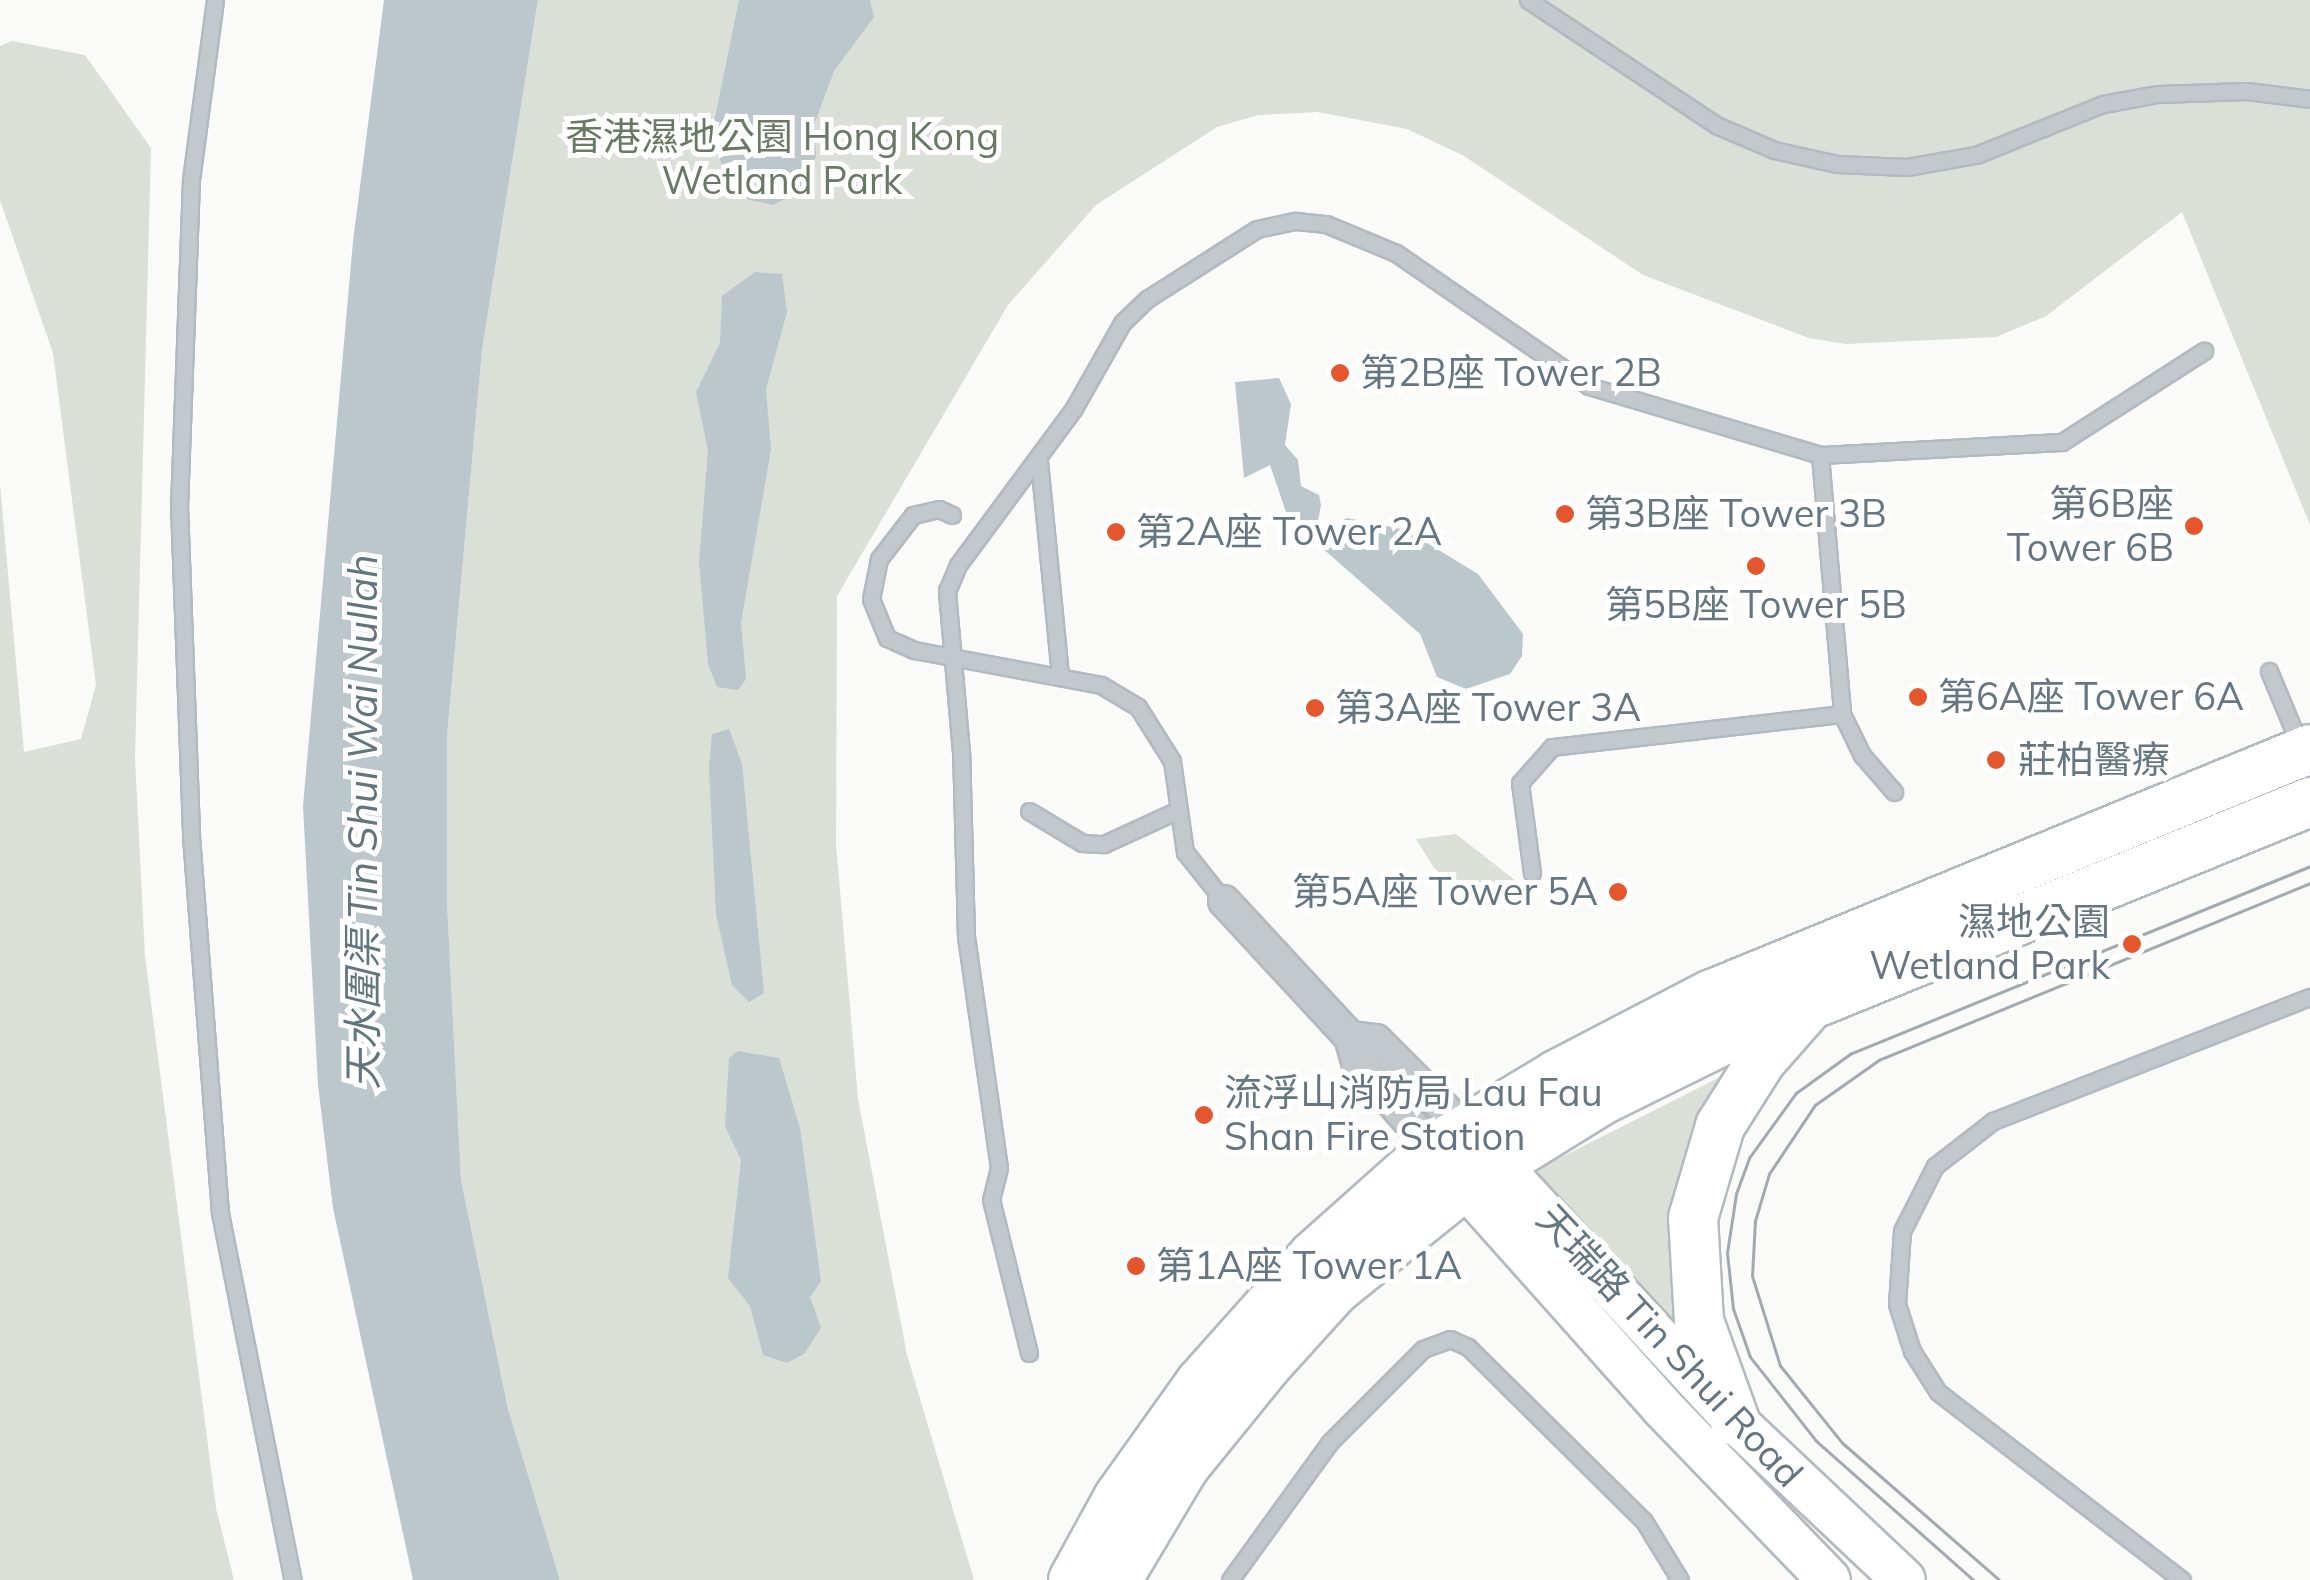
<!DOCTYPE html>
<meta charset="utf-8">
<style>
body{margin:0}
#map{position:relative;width:2310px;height:1580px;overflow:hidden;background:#fafaf8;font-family:Mulish,"Noto Sans TC",sans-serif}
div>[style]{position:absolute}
.green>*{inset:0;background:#dadfd7}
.water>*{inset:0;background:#bbc7cb}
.roads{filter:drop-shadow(2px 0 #b3babf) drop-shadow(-2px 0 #b3babf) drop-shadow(0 2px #b3babf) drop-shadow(0 -2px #b3babf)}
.lane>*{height:15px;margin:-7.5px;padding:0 7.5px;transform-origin:7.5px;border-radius:7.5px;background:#c3c8cc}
.street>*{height:30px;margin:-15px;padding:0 15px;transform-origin:15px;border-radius:15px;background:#c3c8cc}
.secondary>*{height:42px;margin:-21px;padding:0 21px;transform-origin:21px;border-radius:21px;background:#fff}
.primary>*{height:48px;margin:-24px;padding:0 24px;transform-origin:24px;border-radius:24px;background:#fff}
.tram>*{height:2.5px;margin:-1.25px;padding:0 1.25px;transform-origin:1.25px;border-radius:1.25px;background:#a2aab0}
.dots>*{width:28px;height:28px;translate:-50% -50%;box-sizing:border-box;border:5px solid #fff;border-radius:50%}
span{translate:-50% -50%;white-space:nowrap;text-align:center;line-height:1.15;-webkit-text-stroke:10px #fff;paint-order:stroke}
.park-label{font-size:38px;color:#687a64}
.poi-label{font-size:38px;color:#657683}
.left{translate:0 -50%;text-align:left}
.right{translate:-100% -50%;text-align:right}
.street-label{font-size:38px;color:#657683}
.water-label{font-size:40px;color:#60757c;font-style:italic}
</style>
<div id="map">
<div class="green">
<i style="clip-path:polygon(538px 0,2310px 0,2310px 525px,2182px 212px,2046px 316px,1996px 337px,1846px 344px,1809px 338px,1643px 275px,1464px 156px,1407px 129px,1318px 112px,1258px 115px,1217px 127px,1096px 205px,1008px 305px,837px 596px,836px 844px,858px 1099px,907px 1355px,974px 1580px,560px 1580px,508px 1409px,461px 1180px,447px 902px,447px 736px,482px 350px)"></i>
<i style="clip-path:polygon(12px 41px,85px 55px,151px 148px,135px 758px,145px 956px,216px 1508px,234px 1580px,0 1580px,0 484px,24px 752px,81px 739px,96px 685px,53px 353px,0 200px,0 46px)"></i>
<i style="clip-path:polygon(1456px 834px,1521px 885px,1524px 899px,1495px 900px,1461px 890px,1434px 868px,1416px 839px)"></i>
<i style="clip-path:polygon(1740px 1067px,1687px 1348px,1539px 1178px,1538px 1169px)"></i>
</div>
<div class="water">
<i style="clip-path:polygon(384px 0,538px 0,482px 350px,447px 736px,447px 902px,461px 1180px,508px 1409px,560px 1580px,413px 1580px,333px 1208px,318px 1085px,303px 806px,353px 241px)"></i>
<i style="clip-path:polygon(739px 0,870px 0,874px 17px,834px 71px,814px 125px,816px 156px,806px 189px,773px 205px,741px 198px,723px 170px,712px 132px)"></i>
<i style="clip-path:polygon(755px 272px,782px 274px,787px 312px,766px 389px,771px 449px,741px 623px,746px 679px,738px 690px,717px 687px,708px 664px,699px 562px,708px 451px,696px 392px,720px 343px,722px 296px)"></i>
<i style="clip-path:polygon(1279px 378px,1291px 404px,1285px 445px,1298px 460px,1301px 486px,1319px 495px,1321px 505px,1316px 532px,1287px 515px,1270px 465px,1244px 478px,1235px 382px)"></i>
<i style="clip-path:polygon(1347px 518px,1406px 530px,1478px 574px,1523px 634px,1522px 656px,1510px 674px,1466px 689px,1437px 677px,1420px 634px,1321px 547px,1329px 528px)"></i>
<i style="clip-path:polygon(729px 729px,742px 764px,764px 993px,749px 1002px,732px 985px,716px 914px,709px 767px,712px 734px)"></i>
<i style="clip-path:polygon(738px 1051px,779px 1058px,800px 1128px,821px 1281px,810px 1297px,821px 1328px,804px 1354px,787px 1363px,763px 1355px,750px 1306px,728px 1278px,741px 1160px,725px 1126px,729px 1058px)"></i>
</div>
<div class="roads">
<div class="lane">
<i style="left:215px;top:0;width:182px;rotate:97.6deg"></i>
<i style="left:191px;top:180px;width:325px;rotate:92.1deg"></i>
<i style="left:179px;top:505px;width:331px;rotate:87.9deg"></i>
<i style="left:191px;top:836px;width:378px;rotate:85.6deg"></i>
<i style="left:220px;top:1213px;width:374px;rotate:78.8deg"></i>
<i style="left:1528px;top:0;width:226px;rotate:33.6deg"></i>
<i style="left:1716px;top:125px;width:63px;rotate:23.3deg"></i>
<i style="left:1774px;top:150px;width:65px;rotate:12.5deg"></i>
<i style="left:1837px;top:164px;width:70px;rotate:2.5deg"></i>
<i style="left:1907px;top:167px;width:70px;rotate:-9.9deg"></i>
<i style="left:1976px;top:155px;width:137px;rotate:-21.9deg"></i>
<i style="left:2103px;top:104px;width:56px;rotate:-10.3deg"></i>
<i style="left:2158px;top:94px;width:89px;rotate:-1.9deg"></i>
<i style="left:2247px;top:91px;width:64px;rotate:7.2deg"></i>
<i style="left:1820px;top:455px;width:260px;rotate:85.1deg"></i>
<i style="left:1842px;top:714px;width:46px;rotate:64deg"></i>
<i style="left:1862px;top:755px;width:49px;rotate:49.1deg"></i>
<i style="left:1039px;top:461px;width:217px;rotate:84.4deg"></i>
<i style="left:952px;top:515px;width:14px;rotate:-155deg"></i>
<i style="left:939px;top:509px;width:27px;rotate:167deg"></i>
<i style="left:913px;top:515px;width:56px;rotate:127.7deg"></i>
<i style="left:879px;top:559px;width:41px;rotate:101.3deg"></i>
<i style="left:871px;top:599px;width:42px;rotate:67.7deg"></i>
<i style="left:887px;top:638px;width:30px;rotate:24deg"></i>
<i style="left:914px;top:650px;width:190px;rotate:10.6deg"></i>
<i style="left:1101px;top:685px;width:43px;rotate:30.7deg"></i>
<i style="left:1138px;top:707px;width:64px;rotate:57.8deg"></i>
<i style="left:1172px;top:761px;width:92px;rotate:81.9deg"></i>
<i style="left:1185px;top:852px;width:63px;rotate:51.5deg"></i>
<i style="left:2269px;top:671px;width:83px;rotate:67.4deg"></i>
<i style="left:1029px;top:811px;width:62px;rotate:31.1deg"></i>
<i style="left:1082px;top:843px;width:22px;rotate:3deg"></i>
<i style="left:1104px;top:844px;width:79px;rotate:-24.6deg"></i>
<i style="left:1532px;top:873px;width:91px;rotate:-97.6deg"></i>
<i style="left:1520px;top:783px;width:48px;rotate:-48.4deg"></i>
<i style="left:1552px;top:747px;width:292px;rotate:-6.5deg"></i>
<i style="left:1029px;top:1353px;width:158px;rotate:-103.9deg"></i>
<i style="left:991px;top:1200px;width:33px;rotate:-76deg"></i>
<i style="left:999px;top:1168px;width:233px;rotate:-98.1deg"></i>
<i style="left:966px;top:937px;width:185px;rotate:-91.5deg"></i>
<i style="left:961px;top:752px;width:162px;rotate:-95deg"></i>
<i style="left:947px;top:591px;width:28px;rotate:-67deg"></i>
<i style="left:958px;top:565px;width:195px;rotate:-53.5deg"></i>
<i style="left:1074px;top:408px;width:98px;rotate:-60.5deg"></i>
<i style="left:1122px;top:323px;width:35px;rotate:-44deg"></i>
<i style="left:1147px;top:299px;width:130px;rotate:-32.5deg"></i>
<i style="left:1257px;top:229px;width:40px;rotate:-12deg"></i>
<i style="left:1296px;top:221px;width:30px;rotate:6deg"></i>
<i style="left:1326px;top:224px;width:76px;rotate:22.5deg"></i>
<i style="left:1396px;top:253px;width:234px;rotate:34.6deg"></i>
<i style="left:1589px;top:386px;width:241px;rotate:16.6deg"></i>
<i style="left:1820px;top:455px;width:242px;rotate:-3.1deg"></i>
<i style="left:2062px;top:442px;width:169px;rotate:-32.7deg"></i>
<i style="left:1230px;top:1580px;width:169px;rotate:-54.1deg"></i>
<i style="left:1329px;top:1443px;width:133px;rotate:-45deg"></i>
<i style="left:1423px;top:1349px;width:29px;rotate:-20deg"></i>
<i style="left:1450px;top:1339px;width:20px;rotate:24deg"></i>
<i style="left:1468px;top:1347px;width:247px;rotate:44.7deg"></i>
<i style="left:1644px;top:1521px;width:69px;rotate:58.6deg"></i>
<i style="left:2182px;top:1580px;width:308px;rotate:-142.4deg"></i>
<i style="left:1938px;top:1392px;width:49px;rotate:-122.4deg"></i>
<i style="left:1912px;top:1351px;width:49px;rotate:-107.7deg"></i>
<i style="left:1897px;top:1304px;width:73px;rotate:-86.1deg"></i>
<i style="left:1902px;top:1231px;width:73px;rotate:-63.1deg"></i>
<i style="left:1935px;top:1166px;width:73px;rotate:-37.8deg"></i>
<i style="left:1993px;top:1121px;width:340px;rotate:-21.4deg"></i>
</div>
<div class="street">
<i style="left:1224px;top:901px;width:185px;rotate:47.2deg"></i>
<i style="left:1350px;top:1037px;width:26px;rotate:74deg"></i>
<i style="left:1357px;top:1062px;width:116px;rotate:48.9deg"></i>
<i style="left:1350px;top:1037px;width:26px;rotate:7deg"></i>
<i style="left:1376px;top:1040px;width:126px;rotate:45deg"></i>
</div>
<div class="secondary">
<i style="left:1476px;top:1140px;width:382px;rotate:47.3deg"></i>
<i style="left:1735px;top:1421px;width:232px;rotate:43.3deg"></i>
<i style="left:1443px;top:1161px;width:329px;rotate:48.3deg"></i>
<i style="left:1662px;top:1407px;width:240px;rotate:46deg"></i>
</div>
<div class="primary">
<i style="left:1735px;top:1421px;width:106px;rotate:-109.8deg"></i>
<i style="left:1699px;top:1321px;width:103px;rotate:-93.3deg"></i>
<i style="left:1693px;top:1218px;width:96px;rotate:-73.6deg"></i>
<i style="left:1720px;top:1126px;width:77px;rotate:-57.8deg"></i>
<i style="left:1761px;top:1061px;width:65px;rotate:-48.7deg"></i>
<i style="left:1073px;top:1580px;width:94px;rotate:-61.2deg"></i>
<i style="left:1118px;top:1498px;width:141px;rotate:-54.5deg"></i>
<i style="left:1200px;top:1383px;width:171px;rotate:-48.3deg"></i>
<i style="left:1314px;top:1255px;width:159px;rotate:-41.7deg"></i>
<i style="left:1433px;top:1149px;width:144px;rotate:-31deg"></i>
<i style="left:1556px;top:1075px;width:174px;rotate:-27.5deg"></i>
<i style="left:1710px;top:995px;width:648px;rotate:-22.29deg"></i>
<i style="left:1117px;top:1580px;width:133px;rotate:-59.2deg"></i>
<i style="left:1185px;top:1466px;width:130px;rotate:-50.9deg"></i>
<i style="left:1267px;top:1365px;width:101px;rotate:-47.8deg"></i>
<i style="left:1335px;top:1290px;width:167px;rotate:-38.9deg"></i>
<i style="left:1465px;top:1185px;width:161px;rotate:-31.8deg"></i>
<i style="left:1602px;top:1100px;width:134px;rotate:-26.2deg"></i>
<i style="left:1722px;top:1041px;width:635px;rotate:-22.12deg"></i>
</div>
</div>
<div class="tram">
<i style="left:1973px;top:1580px;width:210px;rotate:-138.5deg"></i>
<i style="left:1816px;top:1441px;width:107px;rotate:-128.2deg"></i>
<i style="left:1750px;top:1357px;width:51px;rotate:-109.5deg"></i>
<i style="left:1733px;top:1309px;width:56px;rotate:-96.1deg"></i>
<i style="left:1727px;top:1253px;width:60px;rotate:-81.3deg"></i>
<i style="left:1736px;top:1194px;width:38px;rotate:-70deg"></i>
<i style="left:1749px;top:1158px;width:80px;rotate:-54.1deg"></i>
<i style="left:1796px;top:1093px;width:67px;rotate:-35.8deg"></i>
<i style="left:1850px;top:1054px;width:497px;rotate:-22.2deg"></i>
<i style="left:1999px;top:1580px;width:208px;rotate:-138.9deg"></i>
<i style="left:1842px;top:1443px;width:99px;rotate:-128.8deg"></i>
<i style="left:1780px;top:1366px;width:94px;rotate:-107.3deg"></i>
<i style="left:1752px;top:1276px;width:55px;rotate:-86.9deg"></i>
<i style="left:1755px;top:1221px;width:49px;rotate:-73.4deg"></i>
<i style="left:1769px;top:1174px;width:83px;rotate:-56.3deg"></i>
<i style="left:1815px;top:1105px;width:78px;rotate:-35.1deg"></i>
<i style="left:1879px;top:1060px;width:466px;rotate:-22.3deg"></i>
</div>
<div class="dots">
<i style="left:1340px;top:373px;background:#e4572e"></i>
<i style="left:1565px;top:514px;background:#e4572e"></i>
<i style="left:2194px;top:526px;background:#e4572e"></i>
<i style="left:1116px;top:532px;background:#e4572e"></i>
<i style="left:1756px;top:566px;background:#e4572e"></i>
<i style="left:1918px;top:697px;background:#e4572e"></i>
<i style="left:1315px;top:708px;background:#e4572e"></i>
<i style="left:1996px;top:760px;background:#e4572e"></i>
<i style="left:1618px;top:892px;background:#e4572e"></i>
<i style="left:2132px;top:944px;background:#e4572e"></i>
<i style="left:1204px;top:1115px;background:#e4572e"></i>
<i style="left:1136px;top:1266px;background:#e4572e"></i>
</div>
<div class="park-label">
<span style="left:782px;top:159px">香港濕地公園 Hong Kong<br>Wetland Park</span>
</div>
<div class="poi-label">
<span class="left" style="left:1360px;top:373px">第2B座 Tower 2B</span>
<span class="right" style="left:2174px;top:526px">第6B座<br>Tower 6B</span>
<span class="left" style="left:1585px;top:514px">第3B座 Tower 3B</span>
<span class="left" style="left:1136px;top:532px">第2A座 Tower 2A</span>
<span style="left:1756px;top:605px">第5B座 Tower 5B</span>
<span class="left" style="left:1938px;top:697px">第6A座 Tower 6A</span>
<span class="left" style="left:1335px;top:708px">第3A座 Tower 3A</span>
<span class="left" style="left:2018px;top:760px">莊柏醫療</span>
<span class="right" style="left:1598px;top:892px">第5A座 Tower 5A</span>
<span class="right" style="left:2110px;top:944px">濕地公園<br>Wetland Park</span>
<span class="left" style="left:1224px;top:1115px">流浮山消防局 Lau Fau<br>Shan Fire Station</span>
<span class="left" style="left:1156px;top:1266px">第1A座 Tower 1A</span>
</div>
<div class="street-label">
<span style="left:1670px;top:1346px;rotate:47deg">天瑞路 Tin Shui Road</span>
</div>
<div class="water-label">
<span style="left:362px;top:822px;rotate:-90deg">天水圍渠 Tin Shui Wai Nullah</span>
</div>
</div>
